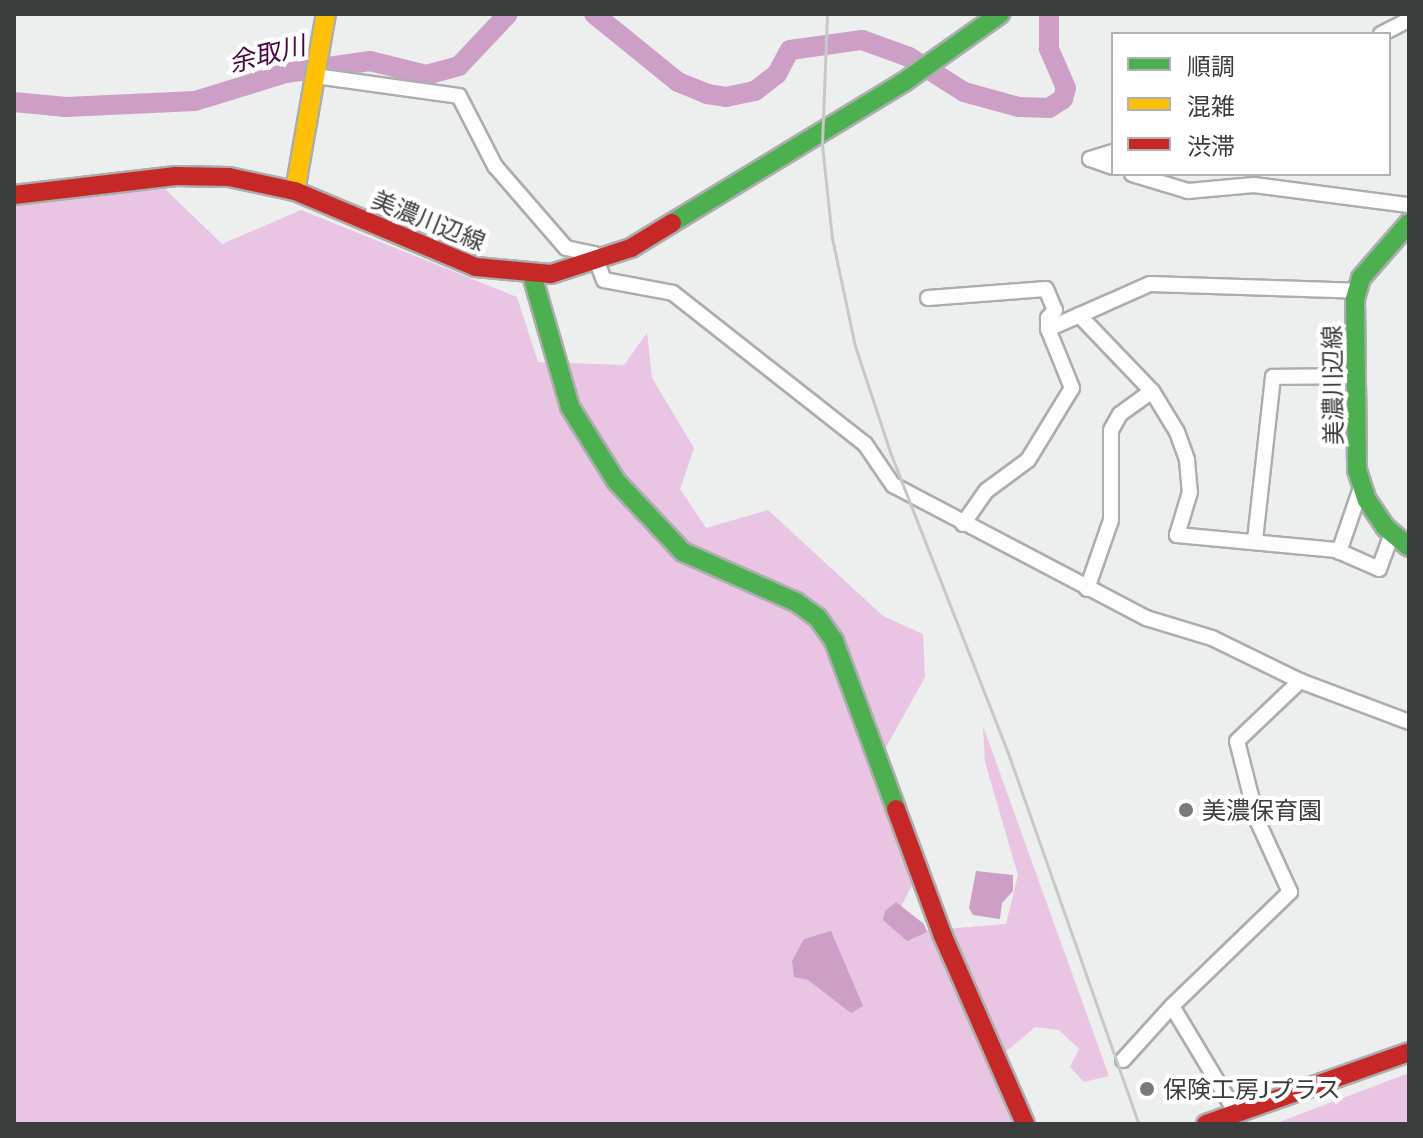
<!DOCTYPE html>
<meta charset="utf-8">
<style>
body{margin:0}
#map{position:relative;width:1423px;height:1138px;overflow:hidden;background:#ecefed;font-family:Lato,"Noto Sans JP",sans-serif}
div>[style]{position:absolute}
.green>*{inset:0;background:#e9c4e3}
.water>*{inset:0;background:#cd9ec6}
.river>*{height:20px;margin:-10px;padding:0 10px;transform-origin:10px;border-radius:10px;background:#cd9ec6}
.roads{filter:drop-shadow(2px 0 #abaeac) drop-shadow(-2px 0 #abaeac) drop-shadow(0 2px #abaeac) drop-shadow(0 -2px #abaeac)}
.street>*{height:14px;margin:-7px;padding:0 7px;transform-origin:7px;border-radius:7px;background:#fcfdfc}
.fast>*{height:18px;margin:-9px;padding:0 9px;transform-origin:9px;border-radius:9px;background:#4caf50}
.slow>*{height:18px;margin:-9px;padding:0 9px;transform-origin:9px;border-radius:9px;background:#ffc107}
.jam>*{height:18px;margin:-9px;padding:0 9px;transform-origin:9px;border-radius:9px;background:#c62828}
.rail>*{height:3px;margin:-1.5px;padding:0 1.5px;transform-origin:1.5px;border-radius:1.5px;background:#c7c8c7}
.dots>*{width:22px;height:22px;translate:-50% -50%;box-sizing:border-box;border:4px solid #fff;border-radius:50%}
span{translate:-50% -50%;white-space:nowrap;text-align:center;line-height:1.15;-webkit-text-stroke:8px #fff;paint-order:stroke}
.street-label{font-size:24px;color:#3b3d3c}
.poi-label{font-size:24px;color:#3b3d3c}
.left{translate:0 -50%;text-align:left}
.water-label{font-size:26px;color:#480942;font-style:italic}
.frame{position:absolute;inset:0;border:16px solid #3b3d3c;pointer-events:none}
.legend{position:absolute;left:1111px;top:32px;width:280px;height:144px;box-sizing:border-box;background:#fff;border:2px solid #b1b1b1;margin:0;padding:10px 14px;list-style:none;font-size:24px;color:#3b3d3c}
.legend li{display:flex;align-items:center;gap:16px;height:40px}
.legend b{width:40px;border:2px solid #b1b1b1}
</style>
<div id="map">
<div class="green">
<i style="clip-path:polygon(165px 189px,222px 244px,301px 210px,517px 297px,538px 362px,624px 365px,647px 333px,652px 378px,694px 448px,680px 489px,706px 528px,768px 510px,883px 616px,923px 634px,925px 677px,874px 769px,914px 881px,896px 917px,907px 932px,1006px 924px,1018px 875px,985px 762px,983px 726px,1109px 1076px,1084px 1082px,1070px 1067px,1079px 1049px,1059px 1030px,1035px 1027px,988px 1067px,1012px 1124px,14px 1124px,14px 204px)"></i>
<i style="clip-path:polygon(1409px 1073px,1409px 1124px,1274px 1124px)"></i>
</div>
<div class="water">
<i style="clip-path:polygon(976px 871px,1013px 875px,1013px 891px,1002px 903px,1000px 919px,973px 915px,969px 908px)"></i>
<i style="clip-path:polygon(896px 902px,924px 924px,927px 932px,907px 941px,883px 920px,885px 911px)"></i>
<i style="clip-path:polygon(831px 931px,863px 1006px,851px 1013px,808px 980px,794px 977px,792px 961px,804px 939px)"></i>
</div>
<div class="river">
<i style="left:594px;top:14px;width:108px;rotate:39deg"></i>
<i style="left:678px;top:82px;width:31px;rotate:22deg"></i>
<i style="left:707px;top:94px;width:19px;rotate:9deg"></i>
<i style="left:726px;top:97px;width:30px;rotate:-12deg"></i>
<i style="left:755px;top:91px;width:28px;rotate:-38deg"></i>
<i style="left:777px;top:74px;width:27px;rotate:-62deg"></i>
<i style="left:790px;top:50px;width:73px;rotate:-7.9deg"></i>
<i style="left:862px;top:40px;width:50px;rotate:19.9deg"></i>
<i style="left:909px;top:57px;width:65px;rotate:32.5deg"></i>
<i style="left:964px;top:92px;width:57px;rotate:15.3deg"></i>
<i style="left:1019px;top:107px;width:30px;rotate:2deg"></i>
<i style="left:1049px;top:108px;width:17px;rotate:-33deg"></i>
<i style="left:1063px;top:99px;width:11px;rotate:-75deg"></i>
<i style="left:1066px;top:88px;width:43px;rotate:-113.6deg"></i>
<i style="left:1049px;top:49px;width:35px;rotate:-90deg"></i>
<i style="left:14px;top:102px;width:52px;rotate:5.5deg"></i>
<i style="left:66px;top:107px;width:129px;rotate:-2.7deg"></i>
<i style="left:195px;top:101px;width:95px;rotate:-17.1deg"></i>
<i style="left:286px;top:73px;width:85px;rotate:-8.1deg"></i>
<i style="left:370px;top:61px;width:58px;rotate:14deg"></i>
<i style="left:426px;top:75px;width:34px;rotate:-15deg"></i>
<i style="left:459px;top:66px;width:71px;rotate:-46.7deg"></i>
</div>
<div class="roads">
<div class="street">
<i style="left:1381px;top:34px;width:31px;rotate:-27deg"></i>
<i style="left:315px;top:76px;width:145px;rotate:7.9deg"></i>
<i style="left:459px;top:96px;width:79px;rotate:62.8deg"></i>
<i style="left:495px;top:166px;width:108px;rotate:49.1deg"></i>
<i style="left:566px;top:248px;width:29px;rotate:12deg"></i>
<i style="left:594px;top:254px;width:28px;rotate:69deg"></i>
<i style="left:604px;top:280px;width:70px;rotate:10.7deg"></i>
<i style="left:673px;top:293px;width:244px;rotate:38.2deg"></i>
<i style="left:865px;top:444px;width:50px;rotate:55.7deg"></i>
<i style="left:893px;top:485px;width:286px;rotate:27.7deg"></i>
<i style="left:1146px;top:618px;width:69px;rotate:16.9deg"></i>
<i style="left:1212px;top:638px;width:98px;rotate:26deg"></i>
<i style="left:1300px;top:681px;width:116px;rotate:20.6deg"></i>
<i style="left:1090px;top:159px;width:24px;rotate:19deg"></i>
<i style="left:1090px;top:159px;width:24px;rotate:-17deg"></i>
<i style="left:1132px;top:174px;width:59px;rotate:16.9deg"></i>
<i style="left:1188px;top:191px;width:66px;rotate:-5.2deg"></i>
<i style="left:1254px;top:185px;width:156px;rotate:7.4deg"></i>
<i style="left:928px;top:298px;width:118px;rotate:-4.4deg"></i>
<i style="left:1046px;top:289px;width:23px;rotate:67deg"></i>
<i style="left:1055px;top:310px;width:11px;rotate:131deg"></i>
<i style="left:1048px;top:318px;width:11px;rotate:90deg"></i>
<i style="left:1048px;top:329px;width:111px;rotate:-23.8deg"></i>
<i style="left:1150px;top:284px;width:207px;rotate:1.9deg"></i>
<i style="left:1079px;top:315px;width:105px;rotate:46.2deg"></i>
<i style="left:1152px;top:391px;width:39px;rotate:144deg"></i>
<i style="left:1120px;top:414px;width:18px;rotate:119deg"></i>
<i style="left:1111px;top:430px;width:90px;rotate:90deg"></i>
<i style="left:1111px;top:520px;width:73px;rotate:109.2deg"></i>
<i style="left:1152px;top:391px;width:48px;rotate:58.6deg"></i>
<i style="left:1177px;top:432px;width:30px;rotate:70deg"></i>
<i style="left:1187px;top:460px;width:32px;rotate:85deg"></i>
<i style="left:1190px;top:492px;width:45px;rotate:106.8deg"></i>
<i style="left:1177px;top:535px;width:160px;rotate:5.4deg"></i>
<i style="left:1336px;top:550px;width:47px;rotate:23.8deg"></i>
<i style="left:1379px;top:569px;width:38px;rotate:-70deg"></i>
<i style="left:963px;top:524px;width:40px;rotate:-55.1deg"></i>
<i style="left:986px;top:491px;width:52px;rotate:-36.4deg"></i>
<i style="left:1028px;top:460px;width:84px;rotate:-58.6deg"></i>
<i style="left:1072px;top:388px;width:64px;rotate:-112.1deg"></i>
<i style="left:1255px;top:540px;width:164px;rotate:-83.7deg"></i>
<i style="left:1273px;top:377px;width:83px;rotate:-0.7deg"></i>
<i style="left:1339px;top:552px;width:71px;rotate:-71.1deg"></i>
<i style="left:1123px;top:1060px;width:73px;rotate:-47.8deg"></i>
<i style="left:1235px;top:1111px;width:122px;rotate:-121deg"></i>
<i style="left:1172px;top:1006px;width:164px;rotate:-44deg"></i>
<i style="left:1290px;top:892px;width:79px;rotate:-114.6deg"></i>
<i style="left:1257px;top:820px;width:81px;rotate:-104.2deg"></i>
<i style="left:1237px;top:741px;width:87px;rotate:-43.6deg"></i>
</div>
<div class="fast">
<i style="left:672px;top:223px;width:271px;rotate:-31.3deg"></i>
<i style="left:904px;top:82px;width:118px;rotate:-35.3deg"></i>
<i style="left:1409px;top:223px;width:73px;rotate:131.1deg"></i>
<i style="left:1361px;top:278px;width:22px;rotate:106deg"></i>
<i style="left:1355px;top:299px;width:171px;rotate:89.3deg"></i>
<i style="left:1357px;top:470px;width:32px;rotate:72deg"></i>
<i style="left:1367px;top:500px;width:32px;rotate:56deg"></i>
<i style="left:1385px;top:527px;width:31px;rotate:40deg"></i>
<i style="left:532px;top:275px;width:137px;rotate:73.9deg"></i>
<i style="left:570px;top:407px;width:87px;rotate:58.1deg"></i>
<i style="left:616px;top:481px;width:98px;rotate:46.7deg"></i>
<i style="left:683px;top:552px;width:124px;rotate:23.9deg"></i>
<i style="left:796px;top:602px;width:27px;rotate:36deg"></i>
<i style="left:818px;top:618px;width:28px;rotate:55deg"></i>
<i style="left:834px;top:641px;width:179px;rotate:69.7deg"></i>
</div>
<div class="slow">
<i style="left:295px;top:191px;width:180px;rotate:-80.1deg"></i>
</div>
<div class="jam">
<i style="left:14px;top:195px;width:163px;rotate:-6.7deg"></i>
<i style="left:176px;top:176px;width:53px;rotate:1.1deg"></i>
<i style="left:229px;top:177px;width:67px;rotate:12deg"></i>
<i style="left:295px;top:191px;width:196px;rotate:22.8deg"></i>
<i style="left:476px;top:267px;width:75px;rotate:5.3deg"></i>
<i style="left:551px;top:274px;width:84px;rotate:-18deg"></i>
<i style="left:631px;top:248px;width:48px;rotate:-31.4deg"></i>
<i style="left:896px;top:809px;width:135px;rotate:69.7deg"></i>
<i style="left:943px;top:936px;width:205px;rotate:66.4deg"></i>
<i style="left:1206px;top:1124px;width:215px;rotate:-19.5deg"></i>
</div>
</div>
<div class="rail">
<i style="left:827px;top:14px;width:131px;rotate:92.2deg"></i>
<i style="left:822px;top:145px;width:94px;rotate:83.9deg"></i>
<i style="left:832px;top:238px;width:110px;rotate:78deg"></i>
<i style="left:855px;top:346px;width:112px;rotate:71.7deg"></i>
<i style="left:890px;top:452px;width:323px;rotate:68.6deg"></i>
<i style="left:1008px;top:753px;width:393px;rotate:70.6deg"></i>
</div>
<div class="dots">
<i style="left:1186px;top:810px;background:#797b7a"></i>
<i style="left:1147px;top:1089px;background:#797b7a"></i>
</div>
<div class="street-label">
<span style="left:429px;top:220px;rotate:22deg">美濃川辺線</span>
<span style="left:1332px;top:385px;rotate:-91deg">美濃川辺線</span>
</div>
<div class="poi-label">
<span class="left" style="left:1202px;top:810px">美濃保育園</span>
<span class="left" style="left:1163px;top:1089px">保険工房Jプラス</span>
</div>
<div class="water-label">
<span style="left:267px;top:54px;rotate:-14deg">余取川</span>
</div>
<div class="frame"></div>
<ul class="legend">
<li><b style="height:10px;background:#4caf50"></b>順調</li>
<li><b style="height:10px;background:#ffc107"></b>混雑</li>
<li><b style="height:10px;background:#c62828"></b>渋滞</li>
</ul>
</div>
